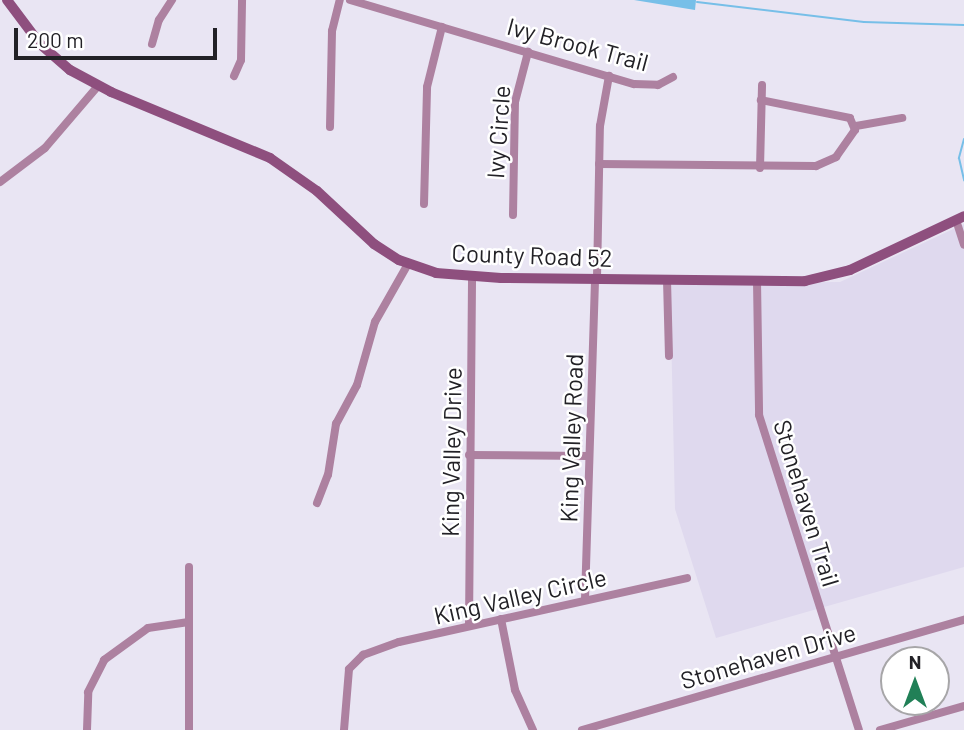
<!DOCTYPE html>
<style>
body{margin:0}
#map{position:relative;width:964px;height:730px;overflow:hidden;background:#e9e5f3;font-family:Barlow,sans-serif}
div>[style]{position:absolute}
.built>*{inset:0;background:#dfd9ee}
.water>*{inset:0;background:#77bfe8}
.stream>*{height:2px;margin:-1px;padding:0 1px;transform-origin:1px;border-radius:1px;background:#77bfe8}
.street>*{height:8px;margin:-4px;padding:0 4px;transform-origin:4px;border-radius:4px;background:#ad81a0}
.secondary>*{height:10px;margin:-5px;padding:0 5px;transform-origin:5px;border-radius:5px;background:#8e4f7e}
span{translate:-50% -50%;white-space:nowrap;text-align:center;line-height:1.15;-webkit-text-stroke:5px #fff;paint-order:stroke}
.street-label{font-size:24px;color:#222126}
.north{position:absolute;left:880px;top:646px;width:70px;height:70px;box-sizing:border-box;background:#fff;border:2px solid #a7a6a8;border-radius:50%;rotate:0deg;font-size:19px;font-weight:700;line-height:28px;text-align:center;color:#222126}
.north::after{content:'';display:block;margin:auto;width:24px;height:32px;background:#218057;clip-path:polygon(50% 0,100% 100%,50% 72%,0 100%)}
.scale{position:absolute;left:14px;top:28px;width:203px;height:32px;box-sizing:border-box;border:4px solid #222126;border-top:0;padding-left:9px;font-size:21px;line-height:24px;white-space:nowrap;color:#222126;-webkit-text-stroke:5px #fff;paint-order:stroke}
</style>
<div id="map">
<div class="built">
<i style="clip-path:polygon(964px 224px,964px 567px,716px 638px,675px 509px,670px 283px,840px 282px)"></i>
</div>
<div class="water">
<i style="clip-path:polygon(634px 0,696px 0,695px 10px)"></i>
</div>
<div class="stream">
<i style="left:697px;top:2px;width:168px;rotate:6.8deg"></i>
<i style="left:864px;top:22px;width:100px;rotate:1.7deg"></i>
<i style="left:964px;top:139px;width:20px;rotate:105deg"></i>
<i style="left:959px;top:158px;width:23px;rotate:77deg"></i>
</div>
<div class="street">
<i style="left:350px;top:0;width:296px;rotate:16.5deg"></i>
<i style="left:634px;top:84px;width:24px;rotate:2deg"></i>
<i style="left:658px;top:85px;width:17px;rotate:-28deg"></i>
<i style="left:152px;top:44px;width:25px;rotate:-74deg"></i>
<i style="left:159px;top:20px;width:24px;rotate:-57deg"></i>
<i style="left:234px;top:76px;width:17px;rotate:-66deg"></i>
<i style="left:241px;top:60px;width:60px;rotate:-89deg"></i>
<i style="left:856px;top:126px;width:47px;rotate:-9.9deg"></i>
<i style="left:330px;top:127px;width:96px;rotate:-88.8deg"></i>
<i style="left:332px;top:31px;width:32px;rotate:-76deg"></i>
<i style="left:599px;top:164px;width:217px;rotate:0.5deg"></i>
<i style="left:816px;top:166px;width:22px;rotate:-24deg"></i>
<i style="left:836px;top:157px;width:33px;rotate:-55deg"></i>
<i style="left:855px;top:130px;width:13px;rotate:-113deg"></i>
<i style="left:850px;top:118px;width:91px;rotate:-168.6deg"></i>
<i style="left:760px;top:168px;width:83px;rotate:-88.6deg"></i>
<i style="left:0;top:182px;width:56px;rotate:-37.1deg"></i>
<i style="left:45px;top:148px;width:82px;rotate:-49.5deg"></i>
<i style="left:424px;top:204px;width:117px;rotate:-88.5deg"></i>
<i style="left:427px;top:87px;width:62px;rotate:-76deg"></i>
<i style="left:513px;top:215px;width:113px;rotate:-89deg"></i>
<i style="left:515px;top:102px;width:52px;rotate:-75.4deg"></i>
<i style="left:956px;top:220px;width:26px;rotate:72deg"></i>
<i style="left:597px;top:278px;width:152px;rotate:-88.9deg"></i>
<i style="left:600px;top:126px;width:51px;rotate:-79.8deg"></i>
<i style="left:667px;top:280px;width:76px;rotate:88.5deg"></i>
<i style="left:757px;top:281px;width:134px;rotate:89.1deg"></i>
<i style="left:759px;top:415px;width:330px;rotate:72.4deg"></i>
<i style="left:469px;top:455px;width:120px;rotate:0.5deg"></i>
<i style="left:317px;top:503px;width:30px;rotate:-69deg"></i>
<i style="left:328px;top:475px;width:52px;rotate:-81.1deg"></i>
<i style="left:336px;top:424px;width:44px;rotate:-61.7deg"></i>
<i style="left:357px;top:385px;width:66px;rotate:-74.1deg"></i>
<i style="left:375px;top:322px;width:67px;rotate:-60.4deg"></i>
<i style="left:585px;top:599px;width:321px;rotate:-88.2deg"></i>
<i style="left:501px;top:619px;width:72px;rotate:78.8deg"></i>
<i style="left:515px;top:690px;width:44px;rotate:65.8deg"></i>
<i style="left:469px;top:626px;width:349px;rotate:-89.5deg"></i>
<i style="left:87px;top:730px;width:38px;rotate:-88deg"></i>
<i style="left:88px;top:692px;width:36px;rotate:-63deg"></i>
<i style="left:104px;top:660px;width:54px;rotate:-36deg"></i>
<i style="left:148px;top:628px;width:41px;rotate:-8.3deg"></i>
<i style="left:189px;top:730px;width:163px;rotate:-90deg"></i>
<i style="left:344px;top:730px;width:61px;rotate:-85.3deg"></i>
<i style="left:349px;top:669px;width:20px;rotate:-45deg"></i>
<i style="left:363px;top:655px;width:38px;rotate:-20deg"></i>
<i style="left:399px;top:642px;width:295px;rotate:-12.5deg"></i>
<i style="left:582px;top:730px;width:398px;rotate:-16.1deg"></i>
<i style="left:880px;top:730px;width:87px;rotate:-15.9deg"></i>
</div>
<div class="secondary">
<i style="left:7px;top:0;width:55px;rotate:53.1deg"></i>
<i style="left:40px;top:44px;width:40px;rotate:41deg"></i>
<i style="left:70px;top:70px;width:47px;rotate:28.2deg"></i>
<i style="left:111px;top:92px;width:172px;rotate:22.5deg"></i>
<i style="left:270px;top:158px;width:57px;rotate:35.1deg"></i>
<i style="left:317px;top:191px;width:78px;rotate:42.9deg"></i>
<i style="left:374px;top:244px;width:30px;rotate:33deg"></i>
<i style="left:399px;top:260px;width:39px;rotate:19deg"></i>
<i style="left:436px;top:273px;width:65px;rotate:4.4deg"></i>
<i style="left:501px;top:278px;width:304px;rotate:0.6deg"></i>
<i style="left:805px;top:281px;width:46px;rotate:-13.7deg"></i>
<i style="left:850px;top:270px;width:126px;rotate:-25.3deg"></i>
</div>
<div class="street-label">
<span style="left:578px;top:44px;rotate:15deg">Ivy Brook Trail</span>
<span style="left:498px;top:132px;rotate:-86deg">Ivy Circle</span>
<span style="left:532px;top:255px;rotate:2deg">County Road 52</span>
<span style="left:571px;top:438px;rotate:-88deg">King Valley Road</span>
<span style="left:451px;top:452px;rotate:-89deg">King Valley Drive</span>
<span style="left:807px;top:503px;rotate:73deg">Stonehaven Trail</span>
<span style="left:520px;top:596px;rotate:-13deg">King Valley Circle</span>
<span style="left:768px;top:656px;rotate:-16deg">Stonehaven Drive</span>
</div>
<div class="north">N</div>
<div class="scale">200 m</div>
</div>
